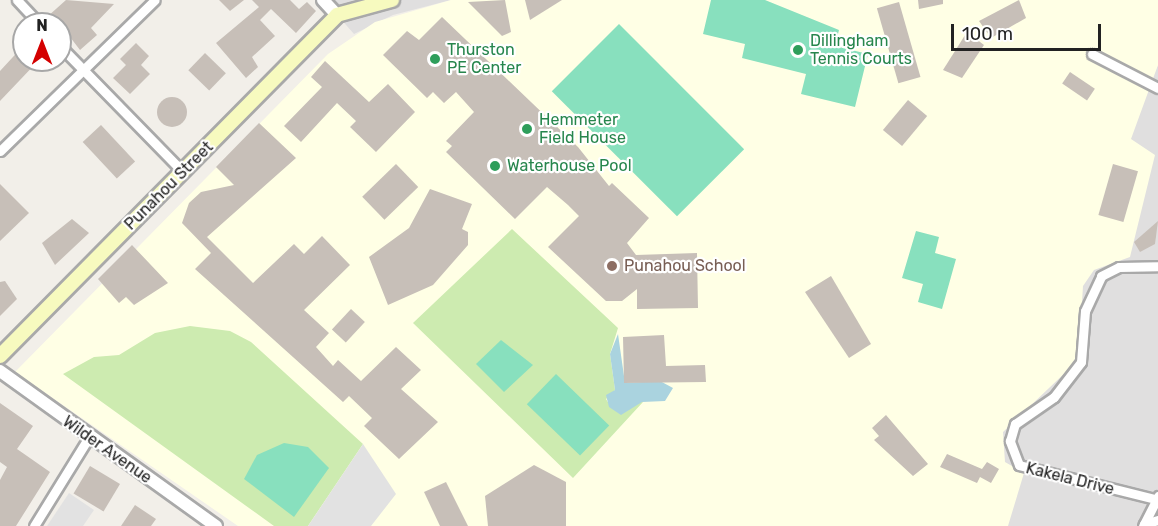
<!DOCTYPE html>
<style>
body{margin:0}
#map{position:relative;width:1158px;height:526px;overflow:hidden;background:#f2efe9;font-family:Rubik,sans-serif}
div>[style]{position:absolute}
.residential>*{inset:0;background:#e0dfdf}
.education>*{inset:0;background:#ffffe5}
.grass>*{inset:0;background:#cdebb0}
.pitch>*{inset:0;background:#88e0be;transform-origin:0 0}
.parking>*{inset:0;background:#e2e2e2}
.water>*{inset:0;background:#aad3df}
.building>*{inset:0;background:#c7bfb8;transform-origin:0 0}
.round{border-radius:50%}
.roads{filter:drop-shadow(2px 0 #a9a9a9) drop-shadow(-2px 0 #a9a9a9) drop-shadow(0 2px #a9a9a9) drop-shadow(0 -2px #a9a9a9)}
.minor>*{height:9px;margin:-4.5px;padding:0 4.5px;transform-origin:4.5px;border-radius:4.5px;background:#fff}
.tertiary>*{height:12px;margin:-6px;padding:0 6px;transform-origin:6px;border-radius:6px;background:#fff}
.secondary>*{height:14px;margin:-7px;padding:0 7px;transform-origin:7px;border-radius:7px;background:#f7fabf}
.dots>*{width:16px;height:16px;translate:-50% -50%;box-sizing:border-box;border:3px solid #fff;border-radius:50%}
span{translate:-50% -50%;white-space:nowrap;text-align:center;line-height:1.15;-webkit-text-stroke:4.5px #fff;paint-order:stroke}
.leisure-label{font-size:16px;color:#27864d}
.left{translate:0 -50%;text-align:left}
.street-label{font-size:16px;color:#222}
.education-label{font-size:16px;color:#785e54}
.north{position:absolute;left:12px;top:12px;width:60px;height:60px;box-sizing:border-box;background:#fff;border:2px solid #a7a7a7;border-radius:50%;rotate:0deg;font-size:16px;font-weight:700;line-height:24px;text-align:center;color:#222}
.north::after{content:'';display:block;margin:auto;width:21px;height:27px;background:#d40000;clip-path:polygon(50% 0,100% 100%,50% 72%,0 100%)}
.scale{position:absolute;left:951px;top:24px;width:150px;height:27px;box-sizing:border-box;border:3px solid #222;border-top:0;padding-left:8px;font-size:18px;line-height:21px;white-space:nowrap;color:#222;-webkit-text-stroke:4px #fff;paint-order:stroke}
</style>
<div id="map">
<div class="residential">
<i style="clip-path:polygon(324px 0,451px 0,393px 15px,354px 34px)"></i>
<i style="clip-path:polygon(1158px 65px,1158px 526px,933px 526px,1057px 285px)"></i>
</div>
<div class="education">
<i style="clip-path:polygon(451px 0,1158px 0,1158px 65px,1131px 139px,1155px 155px,1130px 257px,1094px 270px,1083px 286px,1079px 352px,1070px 368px,1003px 432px,1005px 462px,1024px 473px,1008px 526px,238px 526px,15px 372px,328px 54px,375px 22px)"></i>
</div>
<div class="grass">
<i style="clip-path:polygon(512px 229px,618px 328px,610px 354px,615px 390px,606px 399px,609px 404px,643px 402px,573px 478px,413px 323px)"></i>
<i style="clip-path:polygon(190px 326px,230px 331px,251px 342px,363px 444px,308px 526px,274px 526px,63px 374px,94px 357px,119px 355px,155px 333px)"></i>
</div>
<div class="pitch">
<i style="clip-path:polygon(711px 0,765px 0,839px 30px,835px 46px,868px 54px,855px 107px,801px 94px,806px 74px,742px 58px,745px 44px,703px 34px)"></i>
<i style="left:619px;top:24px;width:177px;height:95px;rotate:45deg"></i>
<i style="clip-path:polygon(916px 231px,939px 237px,935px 253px,956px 259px,942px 309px,918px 302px,923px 284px,902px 278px)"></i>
<i style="clip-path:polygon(501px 340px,533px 365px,504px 392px,476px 364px)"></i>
<i style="left:556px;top:374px;width:74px;height:42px;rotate:44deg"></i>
<i style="clip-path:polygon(284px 443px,308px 447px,329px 468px,294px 517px,244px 479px,257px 455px)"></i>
</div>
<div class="parking">
<i style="clip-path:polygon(363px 444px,396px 494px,371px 526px,308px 526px)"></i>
<i style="clip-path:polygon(69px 493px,94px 510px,83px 526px,47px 526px)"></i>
</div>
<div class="water">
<i style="clip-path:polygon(618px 334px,625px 383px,660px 381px,673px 388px,665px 401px,642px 402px,621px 415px,609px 407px,606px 395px,615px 390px,610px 354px)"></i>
</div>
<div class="building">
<i style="clip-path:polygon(66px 0,114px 4px,91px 28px,97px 35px,80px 50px,60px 24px,47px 17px)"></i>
<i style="clip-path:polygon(219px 0,244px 0,230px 11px)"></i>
<i style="clip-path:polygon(252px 0,290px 0,299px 9px,307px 2px,316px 11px,296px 33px,271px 9px,260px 20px,275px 36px,252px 57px,258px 67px,246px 78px,216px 43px,259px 7px)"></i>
<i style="clip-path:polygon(505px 0,511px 32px,502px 36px,468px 2px)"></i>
<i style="clip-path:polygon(525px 0,562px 0,530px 20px)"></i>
<i style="clip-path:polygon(918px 0,943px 0,943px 4px,919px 9px)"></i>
<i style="clip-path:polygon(1019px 0,1026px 18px,991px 38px,979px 21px)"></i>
<i style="left:899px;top:2px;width:78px;height:23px;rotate:74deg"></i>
<i style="clip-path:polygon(442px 17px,578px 147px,609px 186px,612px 183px,649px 218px,627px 243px,636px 255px,697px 253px,698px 308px,637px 309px,637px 289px,622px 301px,606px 301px,548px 247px,579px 216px,568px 205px,547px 187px,515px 219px,446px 152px,452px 146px,446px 141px,474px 112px,456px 92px,444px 103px,433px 92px,427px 98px,383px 55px,407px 31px,419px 40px)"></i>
<i style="clip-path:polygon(967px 32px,984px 45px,962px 78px,943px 70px)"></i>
<i style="clip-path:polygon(136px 43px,149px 56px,141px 65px,150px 74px,130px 94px,113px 78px,126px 65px,120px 59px)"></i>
<i style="clip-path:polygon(24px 45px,24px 60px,39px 60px,0 101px,0 71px)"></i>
<i style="left:205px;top:53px;width:29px;height:24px;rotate:44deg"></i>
<i style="clip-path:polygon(325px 61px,369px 102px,388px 84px,415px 112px,376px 152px,350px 127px,356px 121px,337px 103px,301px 142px,284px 126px,322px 87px,311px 77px)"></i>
<i style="left:1070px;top:72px;width:30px;height:14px;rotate:34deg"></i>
<i class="round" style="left:157px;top:97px;width:30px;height:30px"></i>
<i style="left:908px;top:100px;width:25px;height:39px;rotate:40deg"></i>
<i style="clip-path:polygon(259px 123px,296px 158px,207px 237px,253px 283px,294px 244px,304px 254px,322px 236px,350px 265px,304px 310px,329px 333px,316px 347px,333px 366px,338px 360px,361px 381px,396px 347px,421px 370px,401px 389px,438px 422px,399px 459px,364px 426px,372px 418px,349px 396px,343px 402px,195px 269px,211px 253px,182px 223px,189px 203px,201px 192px,234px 185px,216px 167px)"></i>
<i style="left:101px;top:125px;width:50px;height:25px;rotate:47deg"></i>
<i style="left:396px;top:164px;width:32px;height:47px;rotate:46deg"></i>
<i style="left:1113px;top:164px;width:26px;height:53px;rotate:16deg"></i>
<i style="clip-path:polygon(0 184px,29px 213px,0 241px)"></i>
<i style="clip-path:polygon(430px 189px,472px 204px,462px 229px,468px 232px,468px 245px,433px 285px,388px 305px,369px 257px,409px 228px)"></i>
<i style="clip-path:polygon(72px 219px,89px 233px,55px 265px,42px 243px)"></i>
<i style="clip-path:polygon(1158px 221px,1155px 244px,1140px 252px,1134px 242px)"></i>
<i style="clip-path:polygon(132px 245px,168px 283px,134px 305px,126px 297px,119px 303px,98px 279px)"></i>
<i style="clip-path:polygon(831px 276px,871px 344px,849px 358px,805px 292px)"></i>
<i style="clip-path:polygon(5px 281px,17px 299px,0 316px,0 282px)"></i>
<i style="left:351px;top:309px;width:19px;height:28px;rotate:43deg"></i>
<i style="clip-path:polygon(664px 335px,666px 366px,705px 365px,706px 382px,624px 383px,623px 337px)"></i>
<i style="clip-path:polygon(0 403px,33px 426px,17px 449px,50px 472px,16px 526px,0 526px,0 480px,7px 467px,0 462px)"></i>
<i style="clip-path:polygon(886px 415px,928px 464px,913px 476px,874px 440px,879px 436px,872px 428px)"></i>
<i style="clip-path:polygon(947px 454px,982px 469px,987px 462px,999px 469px,991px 483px,980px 477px,977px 483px,940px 467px)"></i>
<i style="clip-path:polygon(534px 465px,566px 482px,566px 526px,488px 526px,485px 496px)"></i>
<i style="left:90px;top:466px;width:35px;height:32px;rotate:31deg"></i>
<i style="clip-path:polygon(446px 482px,468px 526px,440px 526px,424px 492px)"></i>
<i style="clip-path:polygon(135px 505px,156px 519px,151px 526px,121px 526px)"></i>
</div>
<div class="roads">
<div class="minor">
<i style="left:17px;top:0;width:33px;rotate:47deg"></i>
<i style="left:60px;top:46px;width:176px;rotate:45.7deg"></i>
<i style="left:1092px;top:54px;width:74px;rotate:27.3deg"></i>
<i style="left:0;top:151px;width:216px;rotate:-44.3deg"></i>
<i style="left:1155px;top:499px;width:140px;rotate:-166deg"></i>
<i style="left:1019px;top:465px;width:26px;rotate:-111deg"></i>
<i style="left:1010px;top:441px;width:18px;rotate:-74deg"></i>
<i style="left:1015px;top:424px;width:47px;rotate:-34.7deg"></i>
<i style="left:1054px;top:397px;width:44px;rotate:-52.4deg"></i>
<i style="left:1081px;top:362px;width:51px;rotate:-85.5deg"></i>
<i style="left:1085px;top:311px;width:38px;rotate:-65deg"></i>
<i style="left:1101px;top:276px;width:20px;rotate:-27deg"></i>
<i style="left:1119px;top:267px;width:39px;rotate:-1deg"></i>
<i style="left:1144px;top:524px;width:15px;rotate:-16deg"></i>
<i style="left:34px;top:526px;width:105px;rotate:-58.3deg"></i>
<i style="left:1143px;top:526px;width:34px;rotate:-63deg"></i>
</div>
<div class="tertiary">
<i style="left:323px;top:0;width:21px;rotate:47deg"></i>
<i style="left:0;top:371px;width:266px;rotate:35.7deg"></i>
</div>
<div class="secondary">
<i style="left:0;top:356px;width:479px;rotate:-45.3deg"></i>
<i style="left:337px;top:15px;width:57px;rotate:-15.3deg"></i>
</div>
</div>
<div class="dots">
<i style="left:798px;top:50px;background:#2e9e5b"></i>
<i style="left:435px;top:59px;background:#2e9e5b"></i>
<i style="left:527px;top:129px;background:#2e9e5b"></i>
<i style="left:495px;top:166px;background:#2e9e5b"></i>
<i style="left:612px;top:266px;background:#8d6e63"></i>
</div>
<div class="leisure-label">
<span class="left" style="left:810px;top:50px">Dillingham<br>Tennis Courts</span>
<span class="left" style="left:447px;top:59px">Thurston<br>PE Center</span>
<span class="left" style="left:539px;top:129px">Hemmeter<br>Field House</span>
<span class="left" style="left:507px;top:166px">Waterhouse Pool</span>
</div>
<div class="street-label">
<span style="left:169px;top:186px;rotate:-45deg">Punahou Street</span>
<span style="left:107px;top:450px;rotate:35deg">Wilder Avenue</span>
<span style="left:1070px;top:479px;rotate:14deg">Kakela Drive</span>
</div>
<div class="education-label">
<span class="left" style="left:624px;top:266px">Punahou School</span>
</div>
<div class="north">N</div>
<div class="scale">100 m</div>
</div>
